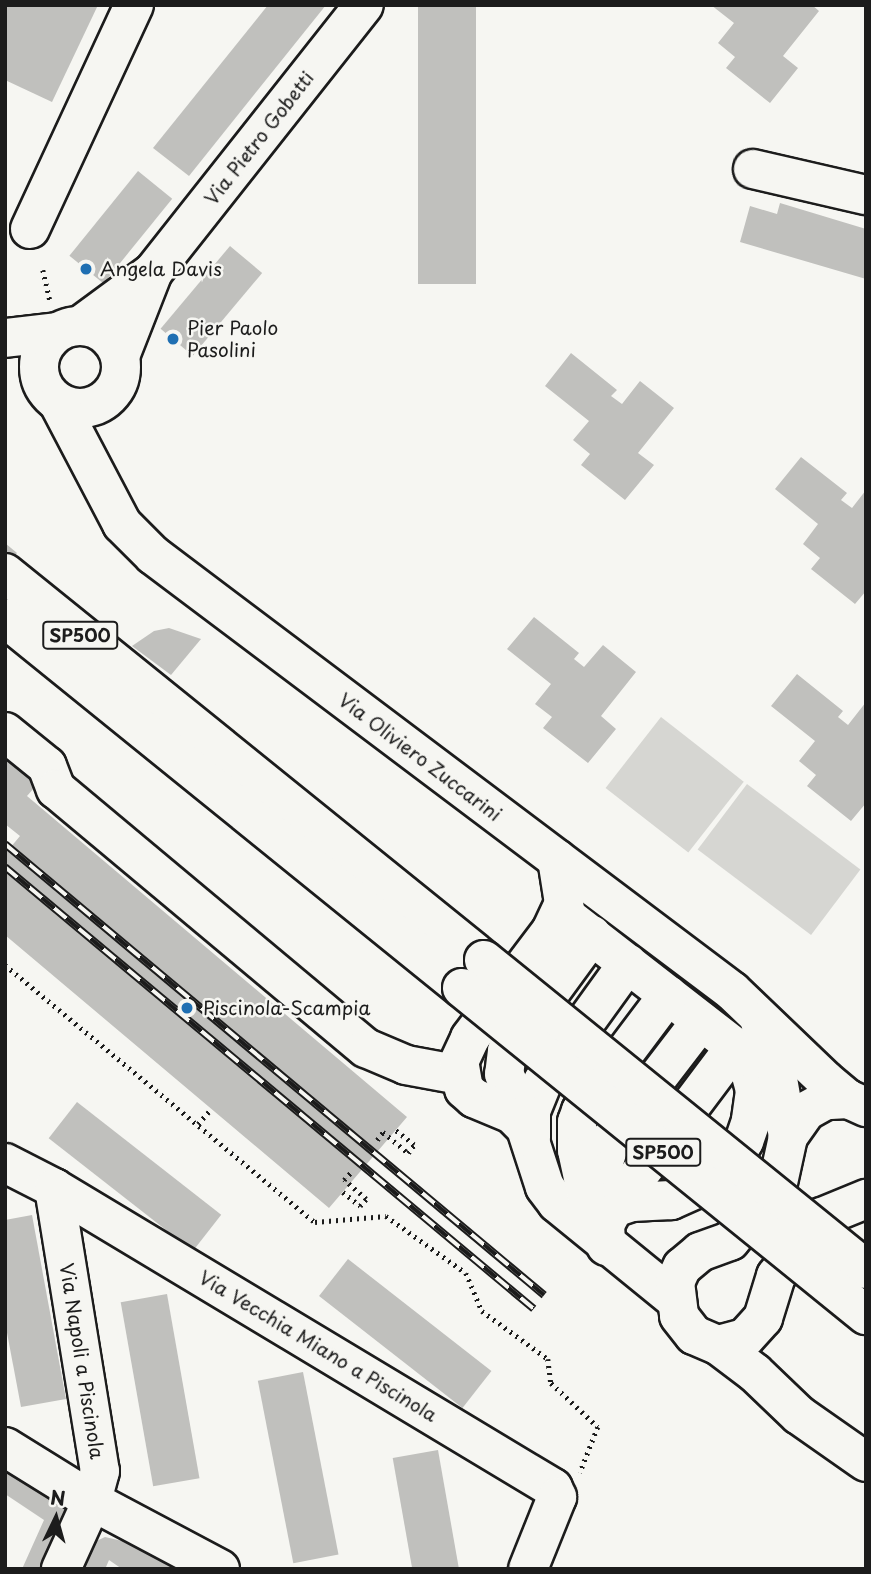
<!DOCTYPE html>
<style>
body{margin:0}
#map{position:relative;width:871px;height:1574px;overflow:hidden;background:#f6f6f2;font-family:"Playpen Sans",sans-serif}
div>[style]{position:absolute}
.green>*{inset:0;background:#d6d6d2;transform-origin:0 0}
.building>*{inset:0;background:#c0c0bd;transform-origin:0 0}
.path>*{height:4.5px;margin-top:-2.25px;transform-origin:0;background:repeating-linear-gradient(90deg,#1c1c1c 0 2px,transparent 0 7px)}
.roads{filter:drop-shadow(2px 0 #1c1c1c) drop-shadow(-2px 0 #1c1c1c) drop-shadow(0 2px #1c1c1c) drop-shadow(0 -2px #1c1c1c)}
.minor>*{height:38px;margin:-19px;padding:0 19px;transform-origin:19px;border-radius:19px;background:#f6f6f2}
.major>*{height:38px;margin:-19px;padding:0 19px;transform-origin:19px;border-radius:19px;background:#f6f6f2}
.major>.ring{margin:-19px;padding:0;box-sizing:content-box;background:none;border:38px solid #f6f6f2;border-radius:50%}
.highway>*{height:38px;margin:-19px;padding:0 19px;transform-origin:19px;border-radius:19px;background:#f6f6f2}
.rail>*{height:8px;margin-top:-4px;transform-origin:0;background:repeating-linear-gradient(90deg,#f6f6f2 0 16px,#1c1c1c 0 32px);box-sizing:border-box;border-block:2px solid #1c1c1c}
.bridges{filter:drop-shadow(2px 0 #1c1c1c) drop-shadow(-2px 0 #1c1c1c) drop-shadow(0 2px #1c1c1c) drop-shadow(0 -2px #1c1c1c)}
.highway-bridge>*{height:38px;margin:-19px;padding:0 19px;transform-origin:19px;border-radius:19px;background:#f6f6f2}
.dots>*{width:19px;height:19px;translate:-50% -50%;box-sizing:border-box;border:4px solid #f6f6f2;border-radius:50%}
span{translate:-50% -50%;white-space:nowrap;text-align:center;line-height:1.15;-webkit-text-stroke:5px #f6f6f2;paint-order:stroke}
.shield-label span{padding:2px 5px;background:#f6f6f2;border:2px solid;border-radius:5px;-webkit-text-stroke-width:0}
.shield-label{font-size:18px;color:#1c1c1c;font-weight:700}
.street-label{font-size:19px;color:#1c1c1c}
.poi-label{font-size:19px;color:#1c1c1c}
.left{translate:0 -50%;text-align:left}
.frame{position:absolute;inset:0;border:7px solid #1c1c1c;pointer-events:none}
.north{position:absolute;left:21px;top:1483px;width:70px;height:70px;-webkit-text-stroke:5px #f6f6f2;paint-order:stroke;rotate:5deg;font-size:19px;font-weight:700;line-height:28px;text-align:center;color:#1c1c1c}
.north::after{content:'';display:block;margin:auto;width:24px;height:32px;background:#1c1c1c;clip-path:polygon(50% 0,100% 100%,50% 72%,0 100%)}
</style>
<div id="map">
<div class="green">
<i style="left:661px;top:717px;width:105px;height:90px;rotate:38deg"></i>
<i style="left:747px;top:784px;width:142px;height:82px;rotate:37deg"></i>
</div>
<div class="building">
<i style="clip-path:polygon(5px 5px,98px 5px,52px 102px,5px 80px)"></i>
<i style="clip-path:polygon(268px 5px,326px 5px,189px 176px,153px 148px)"></i>
<i style="left:418px;top:5px;width:58px;height:279px"></i>
<i style="clip-path:polygon(711px 5px,812px 5px,819px 11px,783px 56px,798px 68px,770px 103px,726px 68px,735px 57px,718px 43px,734px 23px)"></i>
<i style="left:138px;top:171px;width:44px;height:109px;rotate:39deg"></i>
<i style="clip-path:polygon(780px 203px,866px 229px,866px 279px,740px 242px,750px 206px,777px 214px)"></i>
<i style="left:230px;top:246px;width:42px;height:108px;rotate:40deg"></i>
<i style="clip-path:polygon(571px 353px,617px 390px,611px 396px,622px 404px,640px 381px,674px 408px,638px 453px,654px 465px,625px 500px,581px 465px,590px 454px,573px 440px,589px 421px,545px 386px)"></i>
<i style="clip-path:polygon(801px 457px,847px 493px,841px 500px,852px 508px,866px 490px,866px 591px,855px 604px,811px 569px,820px 558px,803px 544px,818px 524px,775px 489px)"></i>
<i style="clip-path:polygon(5px 543px,17px 553px,5px 567px)"></i>
<i style="clip-path:polygon(534px 617px,579px 653px,574px 659px,584px 667px,603px 645px,636px 672px,601px 716px,616px 729px,588px 763px,543px 728px,552px 717px,535px 704px,551px 684px,507px 649px)"></i>
<i style="clip-path:polygon(169px 628px,201px 639px,171px 675px,132px 646px,154px 631px)"></i>
<i style="clip-path:polygon(797px 674px,843px 711px,838px 717px,848px 725px,866px 702px,866px 803px,851px 821px,807px 786px,816px 775px,799px 761px,815px 741px,771px 706px)"></i>
<i style="clip-path:polygon(5px 748px,42px 779px,27px 796px,407px 1117px,329px 1208px,5px 935px,5px 854px,20px 836px,5px 824px)"></i>
<i style="left:77px;top:1102px;width:183px;height:46px;rotate:38deg"></i>
<i style="clip-path:polygon(32px 1215px,66px 1399px,21px 1407px,5px 1322px,5px 1220px)"></i>
<i style="left:348px;top:1259px;width:182px;height:47px;rotate:38deg"></i>
<i style="left:167px;top:1294px;width:187px;height:47px;rotate:80deg"></i>
<i style="left:303px;top:1372px;width:186px;height:46px;rotate:79deg"></i>
<i style="left:438px;top:1450px;width:121px;height:46px;rotate:80deg"></i>
<i style="clip-path:polygon(5px 1466px,71px 1507px,44px 1569px,22px 1569px,44px 1520px,5px 1494px)"></i>
<i style="clip-path:polygon(105px 1537px,135px 1544px,184px 1569px,122px 1569px,109px 1560px,106px 1567px,100px 1569px,71px 1569px,90px 1544px)"></i>
</div>
<div class="path">
<i style="left:43px;top:270px;width:32px;rotate:77deg"></i>
<i style="left:5px;top:965px;width:403px;rotate:39.7deg"></i>
<i style="left:315px;top:1222px;width:71px;rotate:-4.8deg"></i>
<i style="left:386px;top:1216px;width:98px;rotate:35.5deg"></i>
<i style="left:466px;top:1273px;width:41px;rotate:67.2deg"></i>
<i style="left:482px;top:1311px;width:82px;rotate:36deg"></i>
<i style="left:548px;top:1359px;width:24px;rotate:83deg"></i>
<i style="left:551px;top:1383px;width:64px;rotate:43.1deg"></i>
<i style="left:598px;top:1427px;width:49px;rotate:111.4deg"></i>
<i style="left:198px;top:1124px;width:20px;rotate:-49deg"></i>
<i style="left:377px;top:1140px;width:10px;rotate:-53deg"></i>
<i style="left:383px;top:1132px;width:33px;rotate:40deg"></i>
<i style="left:408px;top:1153px;width:10px;rotate:-53deg"></i>
<i style="left:414px;top:1145px;width:24px;rotate:-142deg"></i>
<i style="left:343px;top:1192px;width:22px;rotate:39deg"></i>
<i style="left:360px;top:1206px;width:9px;rotate:-49deg"></i>
<i style="left:366px;top:1199px;width:29px;rotate:-139deg"></i>
<i style="left:344px;top:1180px;width:12px;rotate:-48deg"></i>
</div>
<div class="roads">
<div class="minor">
<i style="left:753px;top:169px;width:116px;rotate:13deg"></i>
<i style="left:30px;top:229px;width:247px;rotate:-65.1deg"></i>
<i style="left:81px;top:325px;width:89px;rotate:-36.4deg"></i>
<i style="left:153px;top:272px;width:340px;rotate:-51.7deg"></i>
<i style="left:120px;top:356px;width:90px;rotate:-68.6deg"></i>
<i style="left:5px;top:732px;width:54px;rotate:39deg"></i>
<i style="left:47px;top:766px;width:25px;rotate:69deg"></i>
<i style="left:56px;top:789px;width:404px;rotate:39.9deg"></i>
<i style="left:366px;top:1048px;width:43px;rotate:23deg"></i>
<i style="left:406px;top:1065px;width:55px;rotate:10.5deg"></i>
<i style="left:557px;top:859px;width:58px;rotate:81deg"></i>
<i style="left:566px;top:916px;width:214px;rotate:37.8deg"></i>
<i style="left:735px;top:1047px;width:25px;rotate:56deg"></i>
<i style="left:749px;top:1068px;width:24px;rotate:75deg"></i>
<i style="left:755px;top:1091px;width:30px;rotate:98deg"></i>
<i style="left:751px;top:1121px;width:21px;rotate:109deg"></i>
<i style="left:744px;top:1141px;width:20px;rotate:120deg"></i>
<i style="left:734px;top:1158px;width:21px;rotate:131deg"></i>
<i style="left:720px;top:1174px;width:21px;rotate:145deg"></i>
<i style="left:703px;top:1186px;width:35px;rotate:156deg"></i>
<i style="left:671px;top:1200px;width:39px;rotate:177deg"></i>
<i style="left:632px;top:1202px;width:19px;rotate:162deg"></i>
<i style="left:614px;top:1208px;width:18px;rotate:119deg"></i>
<i style="left:605px;top:1224px;width:22px;rotate:87deg"></i>
<i style="left:592px;top:935px;width:144px;rotate:126.2deg"></i>
<i style="left:507px;top:1051px;width:23px;rotate:97deg"></i>
<i style="left:504px;top:1074px;width:30px;rotate:64deg"></i>
<i style="left:517px;top:1101px;width:90px;rotate:72deg"></i>
<i style="left:545px;top:1187px;width:20px;rotate:53deg"></i>
<i style="left:557px;top:1203px;width:154px;rotate:39.2deg"></i>
<i style="left:522px;top:1124px;width:14px;rotate:-135deg"></i>
<i style="left:512px;top:1114px;width:41px;rotate:-157.2deg"></i>
<i style="left:474px;top:1098px;width:13px;rotate:-138deg"></i>
<i style="left:464px;top:1089px;width:27px;rotate:-100deg"></i>
<i style="left:459px;top:1062px;width:26px;rotate:-65deg"></i>
<i style="left:470px;top:1038px;width:134px;rotate:-52.9deg"></i>
<i style="left:551px;top:931px;width:26px;rotate:-65deg"></i>
<i style="left:531px;top:1138px;width:27px;rotate:-90deg"></i>
<i style="left:531px;top:1111px;width:32px;rotate:-68deg"></i>
<i style="left:543px;top:1081px;width:145px;rotate:-54.2deg"></i>
<i style="left:5px;top:1163px;width:55px;rotate:27deg"></i>
<i style="left:54px;top:1188px;width:582px;rotate:31.01deg"></i>
<i style="left:553px;top:1488px;width:10px;rotate:66deg"></i>
<i style="left:557px;top:1497px;width:78px;rotate:111.9deg"></i>
<i style="left:54px;top:1188px;width:287px;rotate:80.8deg"></i>
<i style="left:100px;top:1471px;width:31px;rotate:105deg"></i>
<i style="left:92px;top:1501px;width:75px;rotate:114.5deg"></i>
<i style="left:597px;top:1207px;width:42px;rotate:-81.9deg"></i>
<i style="left:603px;top:1165px;width:29px;rotate:-72deg"></i>
<i style="left:612px;top:1137px;width:146px;rotate:-52.5deg"></i>
<i style="left:614px;top:1208px;width:201px;rotate:-53.1deg"></i>
<i style="left:605px;top:1242px;width:53px;rotate:-110.8deg"></i>
<i style="left:586px;top:1192px;width:43px;rotate:-102.1deg"></i>
<i style="left:577px;top:1150px;width:28px;rotate:-90deg"></i>
<i style="left:577px;top:1122px;width:12px;rotate:-70deg"></i>
<i style="left:581px;top:1111px;width:145px;rotate:-53.1deg"></i>
<i style="left:5px;top:1447px;width:102px;rotate:31.8deg"></i>
<i style="left:92px;top:1501px;width:145px;rotate:28deg"></i>
</div>
<div class="major">
<i class="ring" style="left:39px;top:326px;width:44px;height:44px"></i>
<i style="left:5px;top:338px;width:52px;rotate:-6.6deg"></i>
<i style="left:58px;top:402px;width:138px;rotate:62.3deg"></i>
<i style="left:122px;top:524px;width:44px;rotate:45deg"></i>
<i style="left:153px;top:555px;width:725px;rotate:36.98deg"></i>
<i style="left:732px;top:991px;width:129px;rotate:43.7deg"></i>
<i style="left:825px;top:1080px;width:30px;rotate:40deg"></i>
<i style="left:848px;top:1099px;width:20px;rotate:24deg"></i>
<i style="left:760px;top:1022px;width:54px;rotate:71.6deg"></i>
<i style="left:777px;top:1073px;width:65px;rotate:80.2deg"></i>
<i style="left:848px;top:1099px;width:22px;rotate:177deg"></i>
<i style="left:826px;top:1100px;width:23px;rotate:151deg"></i>
<i style="left:806px;top:1111px;width:32px;rotate:125deg"></i>
<i style="left:788px;top:1137px;width:47px;rotate:102.3deg"></i>
<i style="left:778px;top:1183px;width:75px;rotate:129.6deg"></i>
<i style="left:730px;top:1241px;width:32px;rotate:160deg"></i>
<i style="left:700px;top:1252px;width:23px;rotate:140deg"></i>
<i style="left:682px;top:1267px;width:17px;rotate:115deg"></i>
<i style="left:675px;top:1282px;width:34px;rotate:83deg"></i>
<i style="left:679px;top:1316px;width:24px;rotate:52deg"></i>
<i style="left:694px;top:1335px;width:26px;rotate:23deg"></i>
<i style="left:718px;top:1345px;width:28px;rotate:-15deg"></i>
<i style="left:745px;top:1338px;width:27px;rotate:-48deg"></i>
<i style="left:763px;top:1318px;width:44px;rotate:-72.8deg"></i>
<i style="left:776px;top:1276px;width:75px;rotate:-52.1deg"></i>
<i style="left:822px;top:1217px;width:48px;rotate:-22.2deg"></i>
</div>
<div class="highway">
<i style="left:5px;top:573px;width:616px;rotate:38.94deg"></i>
<i style="left:5px;top:618px;width:588px;rotate:38.99deg"></i>
<i style="left:718px;top:1345px;width:46px;rotate:37.1deg"></i>
<i style="left:755px;top:1373px;width:61px;rotate:43.7deg"></i>
<i style="left:799px;top:1415px;width:82px;rotate:35deg"></i>
</div>
</div>
<div class="rail">
<i style="left:5px;top:844px;width:703px;rotate:39.92deg"></i>
<i style="left:5px;top:867px;width:689px;rotate:39.88deg"></i>
</div>
<div class="bridges">
<div class="highway-bridge">
<i style="left:484px;top:960px;width:491px;rotate:39deg"></i>
<i style="left:462px;top:988px;width:520px;rotate:38.99deg"></i>
</div>
</div>
<div class="dots">
<i style="left:86px;top:269px;background:#1f6fb2"></i>
<i style="left:173px;top:339px;background:#1f6fb2"></i>
<i style="left:187px;top:1008px;background:#1f6fb2"></i>
</div>
<div class="shield-label">
<span style="left:80px;top:635px">SP500</span>
<span style="left:663px;top:1152px">SP500</span>
</div>
<div class="street-label">
<span style="left:259px;top:138px;rotate:-52deg">Via Pietro Gobetti</span>
<span style="left:420px;top:757px;rotate:37deg">Via Oliviero Zuccarini</span>
<span style="left:318px;top:1346px;rotate:31deg">Via Vecchia Miano a Piscinola</span>
<span style="left:82px;top:1361px;rotate:81deg">Via Napoli a Piscinola</span>
</div>
<div class="poi-label">
<span class="left" style="left:100px;top:269px">Angela Davis</span>
<span class="left" style="left:187px;top:339px">Pier Paolo<br>Pasolini</span>
<span class="left" style="left:203px;top:1008px">Piscinola-Scampia</span>
</div>
<div class="frame"></div>
<div class="north">N</div>
</div>
